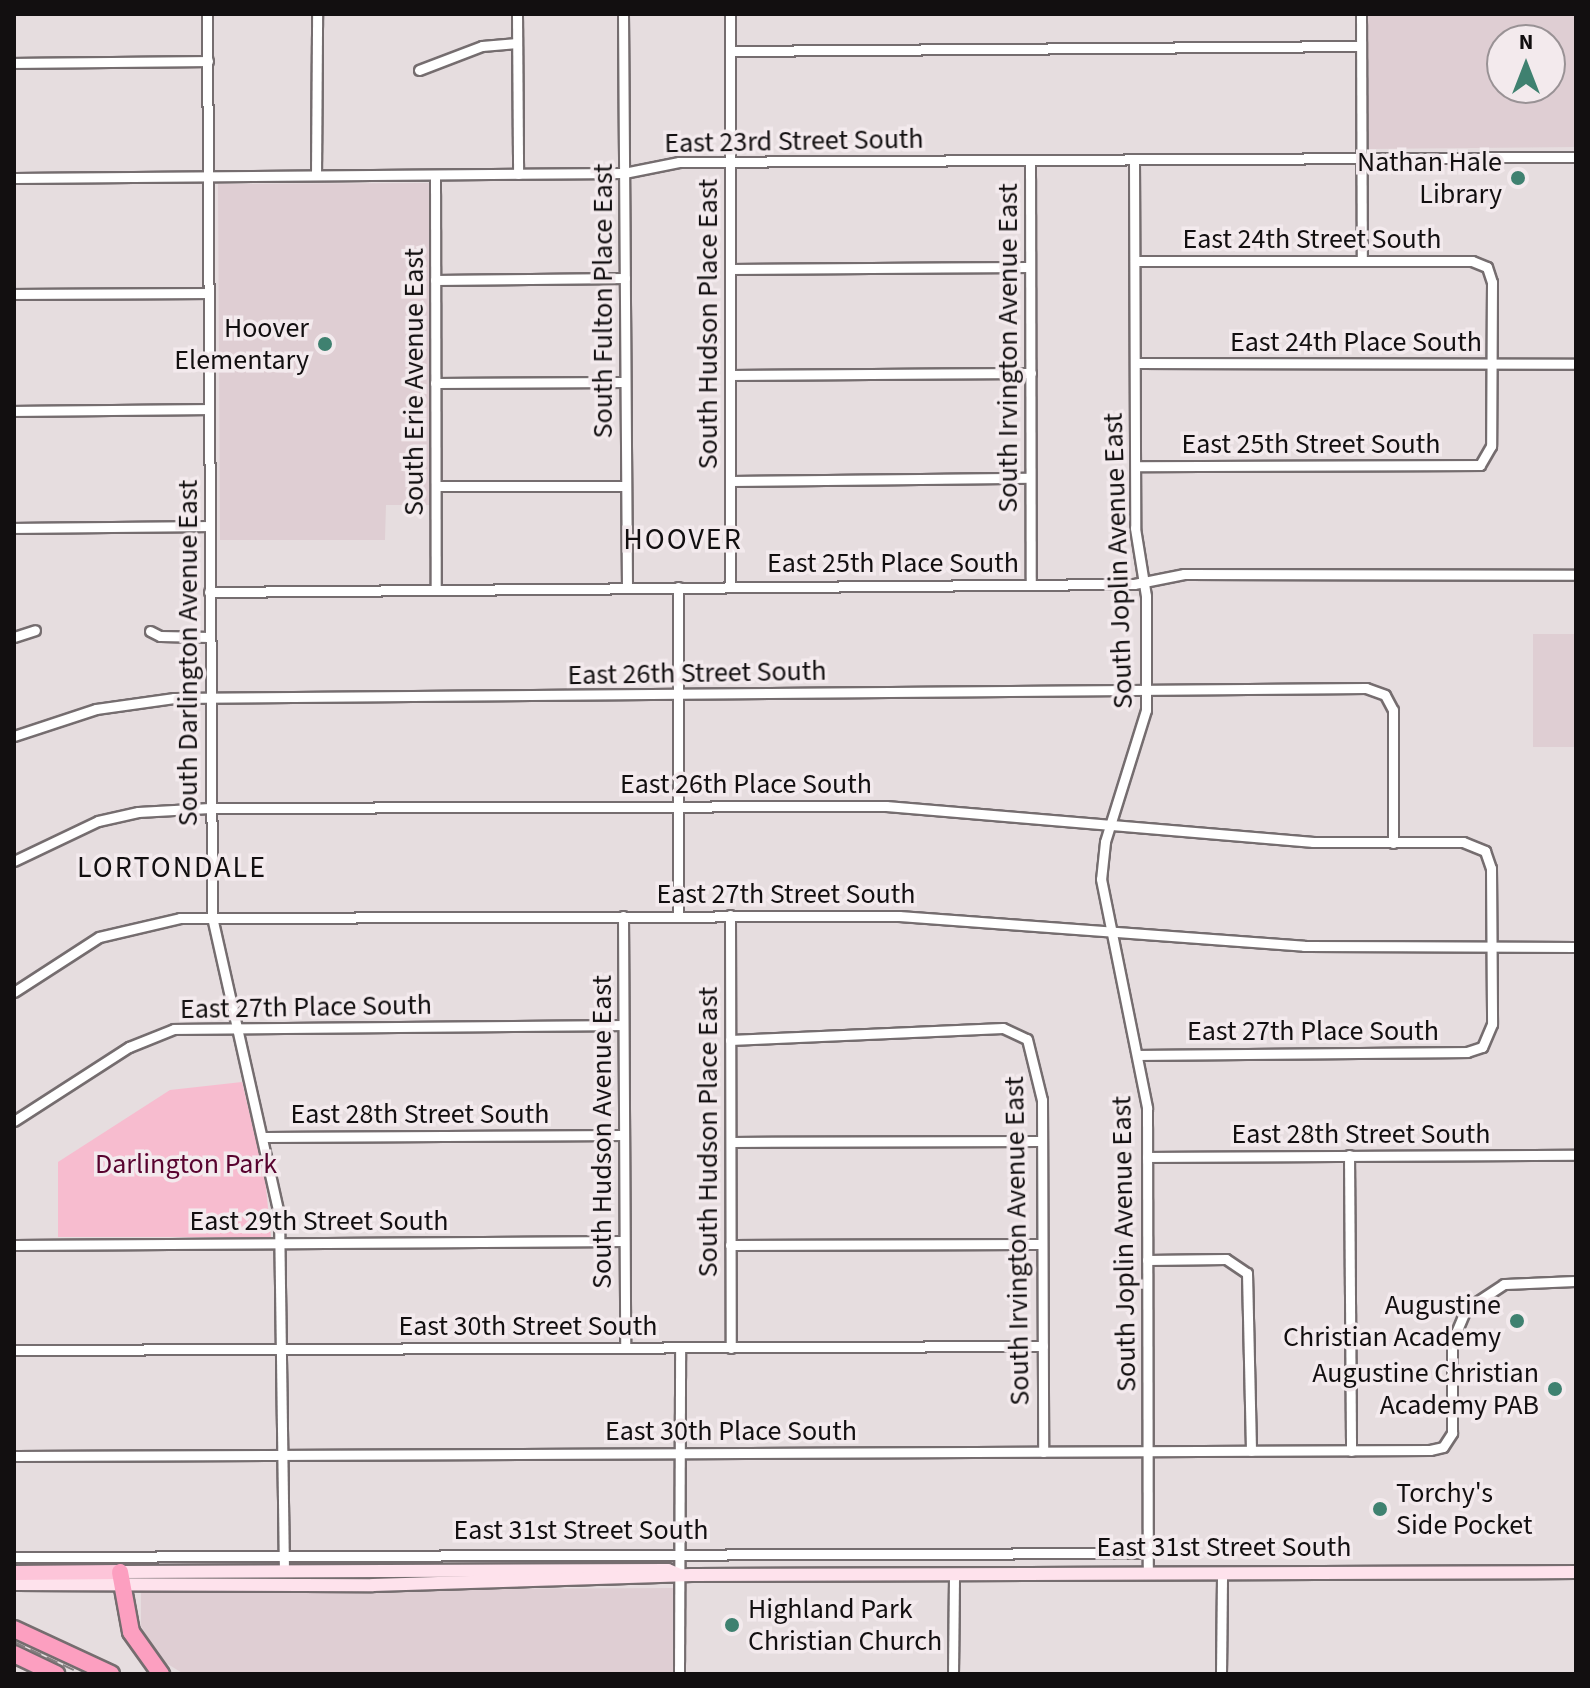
<!DOCTYPE html>
<style>
body{margin:0}
#map{position:relative;width:1590px;height:1688px;overflow:hidden;background:#e6dddf;font-family:"Source Sans 3",sans-serif}
div>[style]{position:absolute}
.built>*{inset:0;background:#dfced3;transform-origin:0 0}
.green>*{inset:0;background:#f7bccf}
.roads{filter:drop-shadow(2px 0 #756d6f) drop-shadow(-2px 0 #756d6f) drop-shadow(0 2px #756d6f) drop-shadow(0 -2px #756d6f)}
.minor>*{height:9px;margin:-4.5px;padding:0 4.5px;transform-origin:4.5px;border-radius:4.5px;background:#fff}
.secondary>*{height:12px;margin:-6px;padding:0 6px;transform-origin:6px;border-radius:6px;background:#fee2ec}
.primary>*{height:14px;margin:-7px;padding:0 7px;transform-origin:7px;border-radius:7px;background:#fdc5d9}
.motorway>*{height:16px;margin:-8px;padding:0 8px;transform-origin:8px;border-radius:8px;background:#fc9fc0}
.rail>*{height:2px;margin-top:-1px;transform-origin:0;background:repeating-linear-gradient(90deg,#847e80 0 12px,transparent 0 18px)}
.dots>*{width:22px;height:22px;translate:-50% -50%;box-sizing:border-box;border:4px solid #f3eaed;border-radius:50%}
span{translate:-50% -50%;white-space:nowrap;text-align:center;line-height:1.15;-webkit-text-stroke:7px #f3eaed;paint-order:stroke}
.street-label{font-size:28px;color:#120f10}
.poi-label{font-size:28px;color:#120f10}
.right{translate:-100% -50%;text-align:right}
.left{translate:0 -50%;text-align:left}
.park-label{font-size:28px;color:#58032f}
.neighbourhood-label{font-size:30px;color:#120f10;letter-spacing:2px}
.frame{position:absolute;inset:0;border:16px solid #120f10;pointer-events:none}
.north{position:absolute;left:1486px;top:24px;width:80px;height:80px;box-sizing:border-box;background:#f3eaed;border:2px solid #999295;border-radius:50%;rotate:0deg;font-size:22px;font-weight:700;line-height:32px;text-align:center;color:#120f10}
.north::after{content:'';display:block;margin:auto;width:28px;height:36px;background:#3f8170;clip-path:polygon(50% 0,100% 100%,50% 72%,0 100%)}
</style>
<div id="map">
<div class="built">
<i style="clip-path:polygon(evenodd,1368px 14px,1576px 14px,1576px 147px,1369px 149px,1368px 14px,1502px 40px,1550px 40px,1550px 88px,1502px 88px,1502px 40px)"></i>
<i style="clip-path:polygon(430px 183px,431px 505px,386px 505px,385px 540px,220px 540px,218px 184px)"></i>
<i style="left:1576px;top:634px;width:113px;height:43px;rotate:90deg"></i>
<i style="clip-path:polygon(675px 1588px,673px 1674px,184px 1674px,161px 1660px,141px 1626px,141px 1590px)"></i>
</div>
<div class="green">
<i style="clip-path:polygon(242px 1082px,265px 1178px,271px 1237px,58px 1237px,58px 1162px,170px 1090px)"></i>
</div>
<div class="roads">
<div class="minor">
<i style="left:207px;top:14px;width:903px;rotate:89.68deg"></i>
<i style="left:212px;top:917px;width:304px;rotate:77.3deg"></i>
<i style="left:279px;top:1214px;width:358px;rotate:89.2deg"></i>
<i style="left:517px;top:14px;width:160px;rotate:89.6deg"></i>
<i style="left:623px;top:14px;width:573px;rotate:89.6deg"></i>
<i style="left:730px;top:14px;width:572px;rotate:90deg"></i>
<i style="left:1361px;top:14px;width:247px;rotate:89.8deg"></i>
<i style="left:730px;top:51px;width:631px;rotate:-0.45deg"></i>
<i style="left:14px;top:63px;width:194px;rotate:-0.6deg"></i>
<i style="left:419px;top:70px;width:67px;rotate:-20.9deg"></i>
<i style="left:482px;top:46px;width:35px;rotate:-5deg"></i>
<i style="left:1030px;top:160px;width:424px;rotate:89.9deg"></i>
<i style="left:1134px;top:160px;width:368px;rotate:89.8deg"></i>
<i style="left:1135px;top:528px;width:69px;rotate:80.8deg"></i>
<i style="left:1146px;top:596px;width:114px;rotate:90deg"></i>
<i style="left:1146px;top:710px;width:138px;rotate:107.3deg"></i>
<i style="left:1105px;top:842px;width:37px;rotate:96deg"></i>
<i style="left:1101px;top:879px;width:234px;rotate:78.6deg"></i>
<i style="left:1147px;top:1108px;width:465px;rotate:89.9deg"></i>
<i style="left:316px;top:175px;width:161px;rotate:-89.6deg"></i>
<i style="left:435px;top:175px;width:415px;rotate:89.9deg"></i>
<i style="left:14px;top:178px;width:610px;rotate:-0.47deg"></i>
<i style="left:624px;top:173px;width:56px;rotate:-11.3deg"></i>
<i style="left:679px;top:162px;width:897px;rotate:-0.32deg"></i>
<i style="left:1135px;top:261px;width:337px"></i>
<i style="left:1472px;top:261px;width:16px;rotate:22deg"></i>
<i style="left:1487px;top:267px;width:16px;rotate:72deg"></i>
<i style="left:1492px;top:282px;width:164px;rotate:90.3deg"></i>
<i style="left:1491px;top:446px;width:22px;rotate:120deg"></i>
<i style="left:1480px;top:465px;width:344px;rotate:179.8deg"></i>
<i style="left:730px;top:269px;width:300px;rotate:-0.4deg"></i>
<i style="left:435px;top:280px;width:190px;rotate:-0.6deg"></i>
<i style="left:14px;top:294px;width:194px;rotate:-0.3deg"></i>
<i style="left:1135px;top:363px;width:441px;rotate:0.1deg"></i>
<i style="left:730px;top:375px;width:301px;rotate:-0.4deg"></i>
<i style="left:435px;top:383px;width:190px;rotate:-0.3deg"></i>
<i style="left:14px;top:411px;width:195px;rotate:-0.6deg"></i>
<i style="left:731px;top:481px;width:299px;rotate:-0.6deg"></i>
<i style="left:436px;top:486px;width:190px"></i>
<i style="left:14px;top:528px;width:195px;rotate:-0.6deg"></i>
<i style="left:678px;top:587px;width:329px;rotate:90deg"></i>
<i style="left:209px;top:592px;width:925px;rotate:-0.5deg"></i>
<i style="left:1134px;top:584px;width:51px;rotate:-11.3deg"></i>
<i style="left:1184px;top:574px;width:392px;rotate:0.1deg"></i>
<i style="left:150px;top:631px;width:11px;rotate:27deg"></i>
<i style="left:160px;top:636px;width:50px;rotate:1.1deg"></i>
<i style="left:14px;top:637px;width:22px;rotate:-18deg"></i>
<i style="left:14px;top:736px;width:86px;rotate:-18.2deg"></i>
<i style="left:96px;top:709px;width:79px;rotate:-8deg"></i>
<i style="left:174px;top:698px;width:1192px;rotate:-0.48deg"></i>
<i style="left:1366px;top:688px;width:20px;rotate:20deg"></i>
<i style="left:1385px;top:695px;width:17px;rotate:62deg"></i>
<i style="left:1393px;top:710px;width:133px;rotate:90deg"></i>
<i style="left:14px;top:861px;width:93px;rotate:-25.5deg"></i>
<i style="left:98px;top:821px;width:41px;rotate:-12.7deg"></i>
<i style="left:138px;top:812px;width:72px;rotate:-3.2deg"></i>
<i style="left:210px;top:808px;width:676px;rotate:-0.17deg"></i>
<i style="left:886px;top:806px;width:429px;rotate:4.8deg"></i>
<i style="left:1313px;top:842px;width:150px"></i>
<i style="left:1463px;top:842px;width:24px;rotate:22deg"></i>
<i style="left:1485px;top:851px;width:18px;rotate:71deg"></i>
<i style="left:1491px;top:868px;width:156px;rotate:89.6deg"></i>
<i style="left:1492px;top:1024px;width:25px;rotate:113deg"></i>
<i style="left:1482px;top:1047px;width:16px;rotate:162deg"></i>
<i style="left:1467px;top:1052px;width:328px;rotate:179.5deg"></i>
<i style="left:730px;top:915px;width:433px;rotate:89.9deg"></i>
<i style="left:623px;top:916px;width:431px;rotate:89.7deg"></i>
<i style="left:14px;top:992px;width:101px;rotate:-32.9deg"></i>
<i style="left:99px;top:937px;width:83px;rotate:-13.2deg"></i>
<i style="left:180px;top:918px;width:719px;rotate:-0.16deg"></i>
<i style="left:899px;top:916px;width:406px;rotate:4.2deg"></i>
<i style="left:1304px;top:946px;width:272px;rotate:0.2deg"></i>
<i style="left:730px;top:1040px;width:273px;rotate:-2.5deg"></i>
<i style="left:1003px;top:1028px;width:26px;rotate:25deg"></i>
<i style="left:1027px;top:1039px;width:63px;rotate:76.2deg"></i>
<i style="left:1042px;top:1100px;width:352px;rotate:89.8deg"></i>
<i style="left:14px;top:1121px;width:137px;rotate:-32.8deg"></i>
<i style="left:129px;top:1047px;width:48px;rotate:-21.8deg"></i>
<i style="left:174px;top:1029px;width:449px;rotate:-0.5deg"></i>
<i style="left:265px;top:1137px;width:359px;rotate:-0.3deg"></i>
<i style="left:731px;top:1142px;width:311px;rotate:-0.2deg"></i>
<i style="left:1349px;top:1155px;width:296px;rotate:89.6deg"></i>
<i style="left:1147px;top:1157px;width:429px;rotate:-0.3deg"></i>
<i style="left:14px;top:1245px;width:610px;rotate:-0.38deg"></i>
<i style="left:730px;top:1245px;width:312px;rotate:-0.2deg"></i>
<i style="left:1147px;top:1260px;width:79px;rotate:-0.7deg"></i>
<i style="left:1226px;top:1259px;width:25px;rotate:34deg"></i>
<i style="left:1247px;top:1273px;width:178px;rotate:88.7deg"></i>
<i style="left:14px;top:1350px;width:1029px;rotate:-0.22deg"></i>
<i style="left:14px;top:1456px;width:1416px;rotate:-0.24deg"></i>
<i style="left:1430px;top:1450px;width:13px;rotate:-13deg"></i>
<i style="left:1443px;top:1447px;width:17px;rotate:-57deg"></i>
<i style="left:1452px;top:1433px;width:91px;rotate:-90deg"></i>
<i style="left:1452px;top:1342px;width:36px;rotate:-67deg"></i>
<i style="left:1466px;top:1309px;width:45px;rotate:-33.3deg"></i>
<i style="left:1504px;top:1284px;width:72px;rotate:-2.4deg"></i>
<i style="left:14px;top:1557px;width:1134px;rotate:-0.2deg"></i>
<i style="left:679px;top:1674px;width:327px;rotate:-89.8deg"></i>
<i style="left:953px;top:1674px;width:100px;rotate:-89.4deg"></i>
<i style="left:1221px;top:1674px;width:101px;rotate:-89.4deg"></i>
</div>
<div class="secondary">
<i style="left:120px;top:1572px;width:548px;rotate:-0.21deg"></i>
<i style="left:668px;top:1570px;width:13px;rotate:23deg"></i>
<i style="left:14px;top:1584px;width:359px;rotate:0.2deg"></i>
<i style="left:373px;top:1585px;width:319px;rotate:-1.8deg"></i>
<i style="left:692px;top:1575px;width:884px;rotate:-0.19deg"></i>
</div>
<div class="primary">
<i style="left:14px;top:1573px;width:106px;rotate:-0.5deg"></i>
</div>
<div class="motorway">
<i style="left:120px;top:1572px;width:61px;rotate:79.6deg"></i>
<i style="left:131px;top:1632px;width:52px;rotate:54.5deg"></i>
<i style="left:14px;top:1629px;width:107px;rotate:24.9deg"></i>
<i style="left:14px;top:1654px;width:47px;rotate:25.5deg"></i>
</div>
</div>
<div class="rail">
<i style="left:14px;top:1642px;width:75px;rotate:25.2deg"></i>
</div>
<div class="dots">
<i style="left:1518px;top:178px;background:#3f8170"></i>
<i style="left:325px;top:344px;background:#3f8170"></i>
<i style="left:1517px;top:1321px;background:#3f8170"></i>
<i style="left:1555px;top:1389px;background:#3f8170"></i>
<i style="left:1380px;top:1509px;background:#3f8170"></i>
<i style="left:732px;top:1625px;background:#3f8170"></i>
</div>
<div class="street-label">
<span style="left:794px;top:141px;rotate:-1deg">East 23rd Street South</span>
<span style="left:1312px;top:239px">East 24th Street South</span>
<span style="left:603px;top:301px;rotate:-90deg">South Fulton Place East</span>
<span style="left:708px;top:324px;rotate:-90deg">South Hudson Place East</span>
<span style="left:1356px;top:342px">East 24th Place South</span>
<span style="left:1008px;top:348px;rotate:-90deg">South Irvington Avenue East</span>
<span style="left:414px;top:382px;rotate:-90deg">South Erie Avenue East</span>
<span style="left:1311px;top:444px">East 25th Street South</span>
<span style="left:1118px;top:561px;rotate:-92deg">South Joplin Avenue East</span>
<span style="left:893px;top:563px">East 25th Place South</span>
<span style="left:188px;top:653px;rotate:-90deg">South Darlington Avenue East</span>
<span style="left:697px;top:673px;rotate:-1deg">East 26th Street South</span>
<span style="left:746px;top:784px">East 26th Place South</span>
<span style="left:786px;top:894px">East 27th Street South</span>
<span style="left:306px;top:1007px;rotate:-1deg">East 27th Place South</span>
<span style="left:1313px;top:1031px">East 27th Place South</span>
<span style="left:420px;top:1114px">East 28th Street South</span>
<span style="left:602px;top:1132px;rotate:-90deg">South Hudson Avenue East</span>
<span style="left:708px;top:1132px;rotate:-90deg">South Hudson Place East</span>
<span style="left:1361px;top:1134px">East 28th Street South</span>
<span style="left:319px;top:1221px">East 29th Street South</span>
<span style="left:1017px;top:1241px;rotate:-91deg">South Irvington Avenue East</span>
<span style="left:1124px;top:1244px;rotate:-91deg">South Joplin Avenue East</span>
<span style="left:528px;top:1326px">East 30th Street South</span>
<span style="left:731px;top:1431px">East 30th Place South</span>
<span style="left:581px;top:1530px">East 31st Street South</span>
<span style="left:1224px;top:1547px">East 31st Street South</span>
</div>
<div class="poi-label">
<span class="right" style="left:1502px;top:178px">Nathan Hale<br>Library</span>
<span class="right" style="left:309px;top:344px">Hoover<br>Elementary</span>
<span class="right" style="left:1501px;top:1321px">Augustine<br>Christian Academy</span>
<span class="right" style="left:1539px;top:1389px">Augustine Christian<br>Academy PAB</span>
<span class="left" style="left:1396px;top:1509px">Torchy's<br>Side Pocket</span>
<span class="left" style="left:748px;top:1625px">Highland Park<br>Christian Church</span>
</div>
<div class="park-label">
<span style="left:186px;top:1164px">Darlington Park</span>
</div>
<div class="neighbourhood-label">
<span style="left:683px;top:540px">HOOVER</span>
<span style="left:172px;top:868px">LORTONDALE</span>
</div>
<div class="frame"></div>
<div class="north">N</div>
</div>
